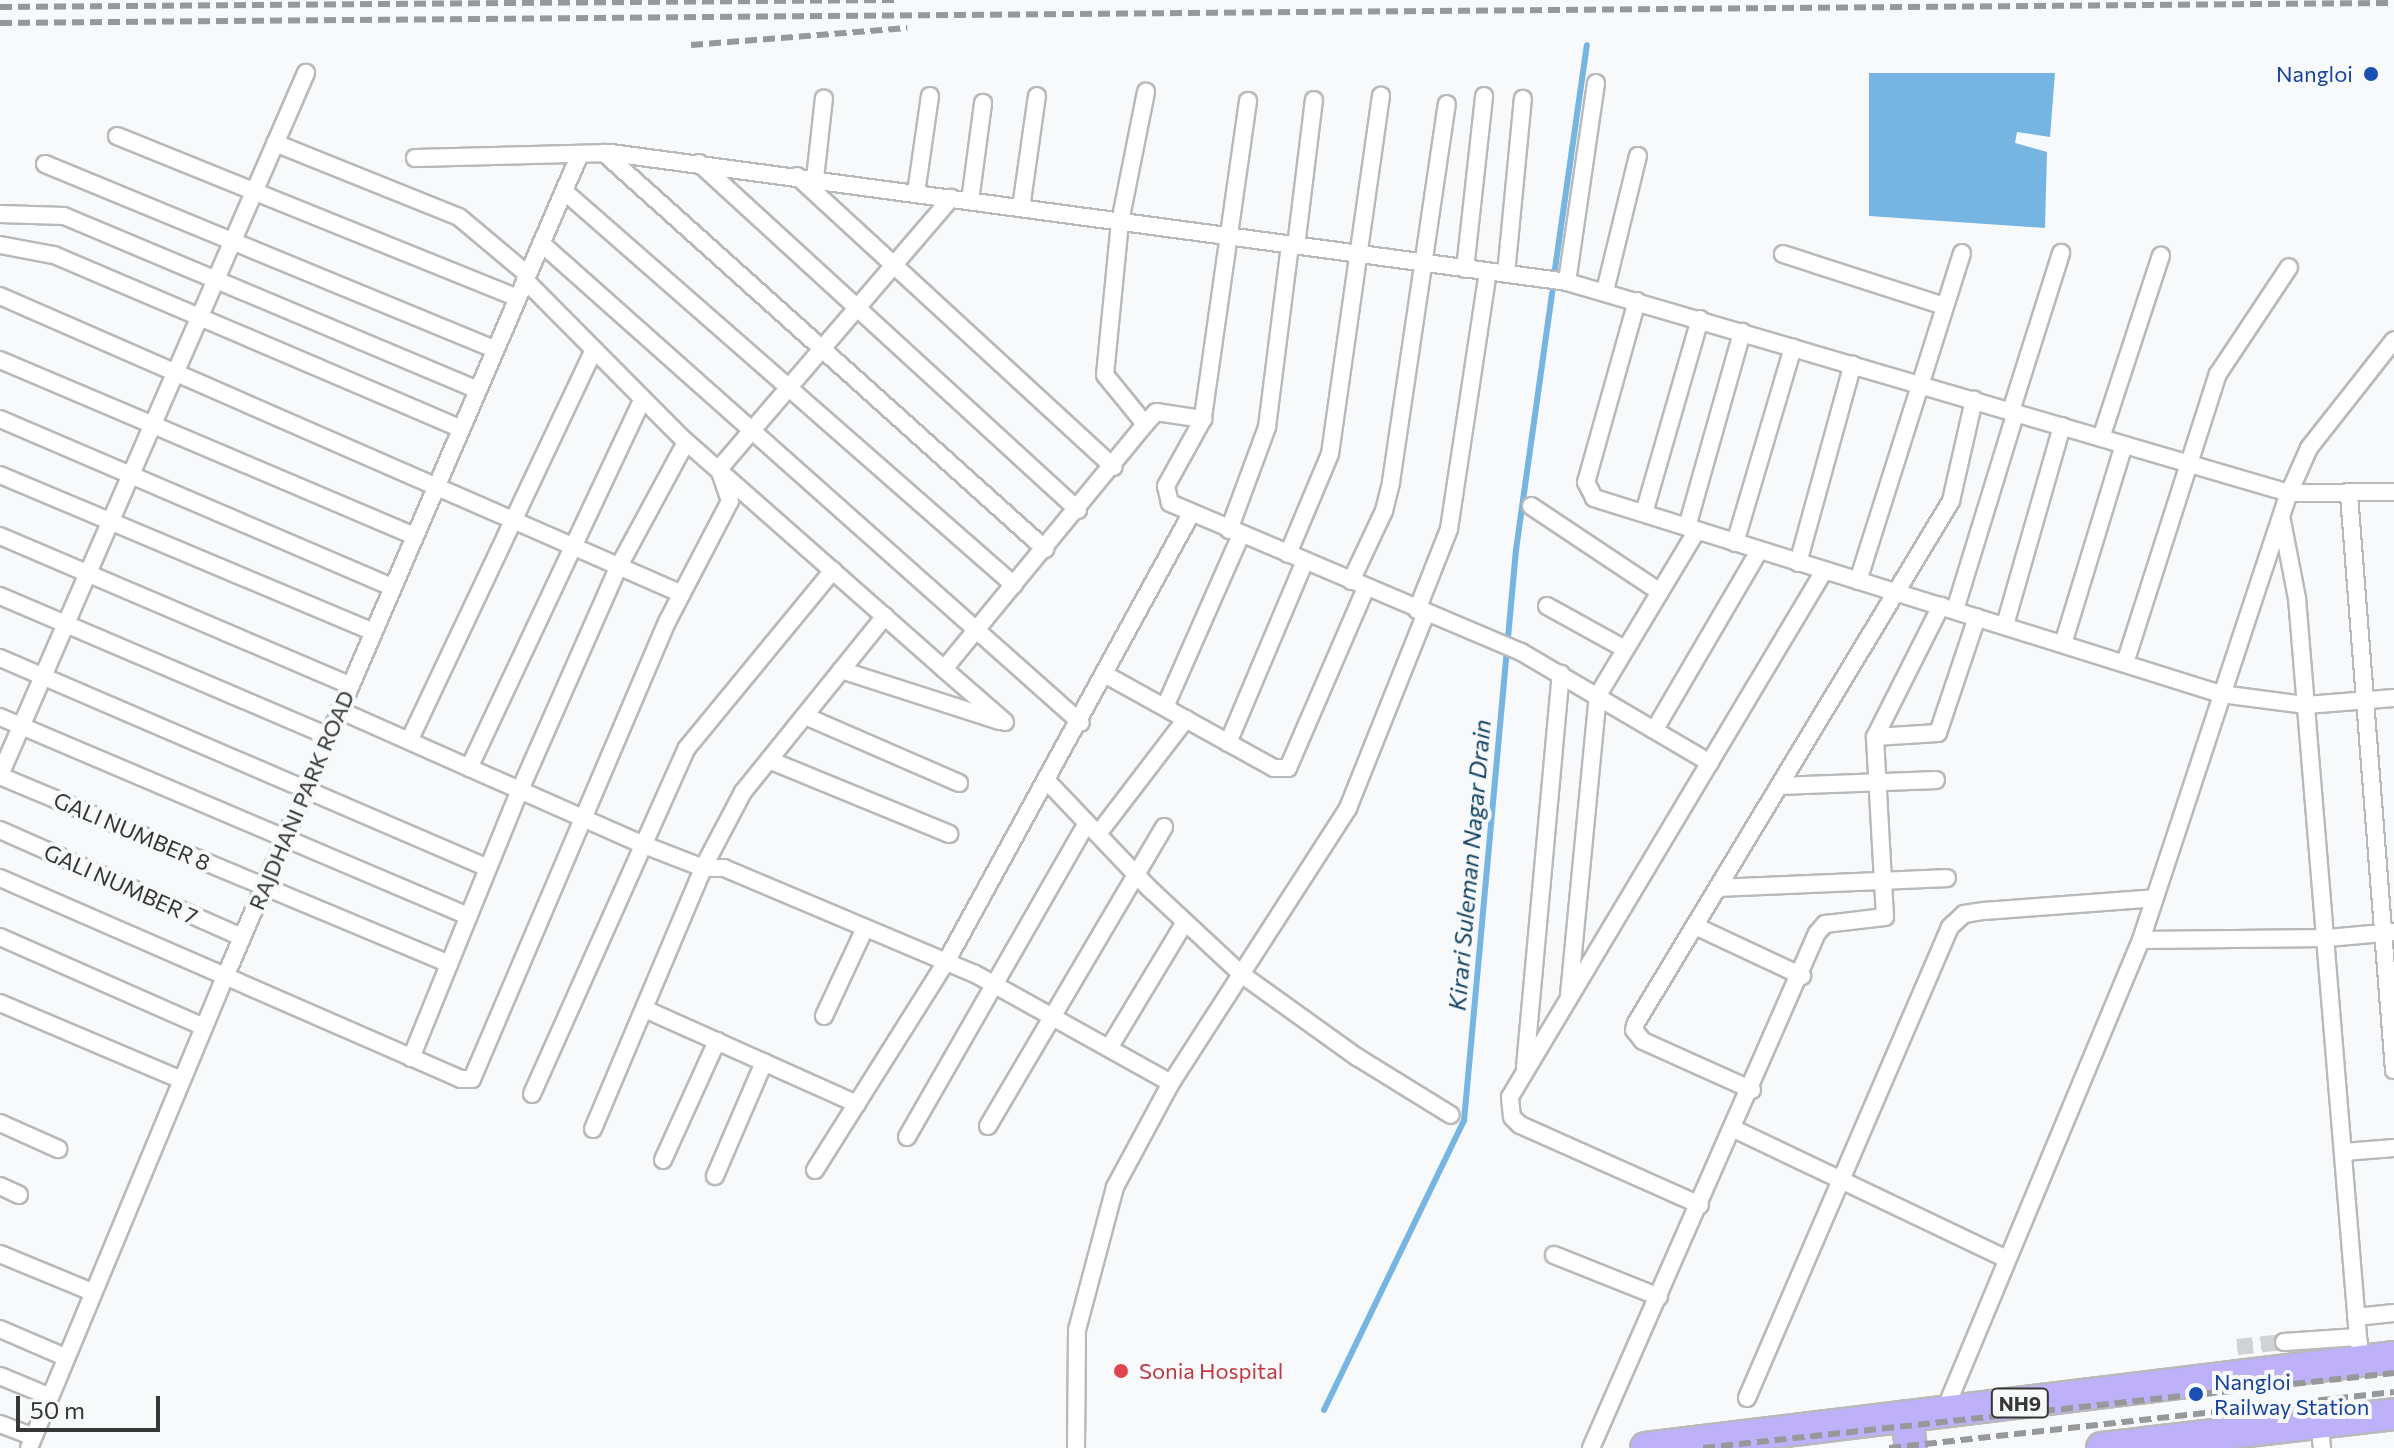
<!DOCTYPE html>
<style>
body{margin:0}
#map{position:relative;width:2394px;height:1448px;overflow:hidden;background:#f7f9fb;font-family:Commissioner,sans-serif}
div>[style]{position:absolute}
.water>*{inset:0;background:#76b5e2}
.stream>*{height:6px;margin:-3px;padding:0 3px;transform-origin:3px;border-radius:3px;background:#76b5e2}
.street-tunnel>*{height:16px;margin-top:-8px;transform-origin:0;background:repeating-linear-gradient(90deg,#d0d2d4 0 16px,transparent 0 24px)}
.roads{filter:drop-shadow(2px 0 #b7b9ba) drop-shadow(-2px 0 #b7b9ba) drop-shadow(0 2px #b7b9ba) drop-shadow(0 -2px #b7b9ba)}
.street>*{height:16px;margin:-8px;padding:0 8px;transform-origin:8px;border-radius:8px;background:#fff}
.highway>*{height:30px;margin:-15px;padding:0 15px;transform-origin:15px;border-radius:15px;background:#bfb1f9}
.rail>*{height:6px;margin-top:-3px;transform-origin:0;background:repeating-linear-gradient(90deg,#979899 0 12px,transparent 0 18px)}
.dots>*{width:22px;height:22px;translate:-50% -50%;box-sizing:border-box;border:4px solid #f7f9fb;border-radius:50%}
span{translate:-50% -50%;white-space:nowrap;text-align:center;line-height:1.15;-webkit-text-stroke:8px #f7f9fb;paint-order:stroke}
.shield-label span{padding:2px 6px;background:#f7f9fb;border:2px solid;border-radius:6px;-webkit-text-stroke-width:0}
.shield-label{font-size:20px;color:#353636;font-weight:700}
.transit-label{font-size:22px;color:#164399}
.right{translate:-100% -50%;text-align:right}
.left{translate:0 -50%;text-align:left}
.street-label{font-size:22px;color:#353636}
.health-label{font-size:22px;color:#be3a42}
.water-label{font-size:24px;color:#134462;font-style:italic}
.scale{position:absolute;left:16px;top:1396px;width:144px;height:36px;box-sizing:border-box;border:4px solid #353636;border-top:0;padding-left:10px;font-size:24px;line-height:28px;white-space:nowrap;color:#353636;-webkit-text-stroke:6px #f7f9fb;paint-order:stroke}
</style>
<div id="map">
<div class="water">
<i style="clip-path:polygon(1869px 73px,2055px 73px,2050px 137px,2017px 132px,2015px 143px,2047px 152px,2045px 228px,1869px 216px)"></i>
</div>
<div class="stream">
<i style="left:1555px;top:269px;width:226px;rotate:-81.9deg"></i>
<i style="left:1324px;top:1410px;width:321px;rotate:-64.2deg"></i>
<i style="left:1464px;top:1121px;width:573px;rotate:-84.8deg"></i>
<i style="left:1516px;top:550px;width:260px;rotate:-82deg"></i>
</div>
<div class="street-tunnel">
<i style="left:2237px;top:1347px;width:47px;rotate:-6.1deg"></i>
</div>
<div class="roads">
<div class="street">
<i style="left:1248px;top:101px;width:321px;rotate:98.1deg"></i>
<i style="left:1203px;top:419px;width:77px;rotate:118.9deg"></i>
<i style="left:1166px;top:486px;width:17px;rotate:77deg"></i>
<i style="left:1170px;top:503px;width:381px;rotate:23deg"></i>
<i style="left:1521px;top:652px;width:219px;rotate:30.4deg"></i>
<i style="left:117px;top:136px;width:432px;rotate:22deg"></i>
<i style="left:275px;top:143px;width:198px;rotate:21.9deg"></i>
<i style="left:459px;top:217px;width:89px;rotate:40deg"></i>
<i style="left:604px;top:153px;width:593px;rotate:41.92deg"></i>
<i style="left:415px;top:158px;width:196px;rotate:-1.5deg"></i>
<i style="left:611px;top:153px;width:965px;rotate:7.68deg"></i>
<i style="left:1567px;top:282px;width:752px;rotate:16.29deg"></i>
<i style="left:2289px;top:493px;width:105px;rotate:-0.5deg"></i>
<i style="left:699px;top:163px;width:514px;rotate:42.48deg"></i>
<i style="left:45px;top:164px;width:486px;rotate:22.4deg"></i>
<i style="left:797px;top:176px;width:430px;rotate:42.6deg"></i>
<i style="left:815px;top:179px;width:81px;rotate:-83.7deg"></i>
<i style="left:564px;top:191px;width:598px;rotate:41.2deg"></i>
<i style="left:916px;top:193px;width:98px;rotate:-81.8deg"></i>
<i style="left:970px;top:201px;width:99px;rotate:-82.4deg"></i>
<i style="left:1021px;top:208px;width:113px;rotate:-81.9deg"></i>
<i style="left:0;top:214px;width:64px;rotate:1.8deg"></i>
<i style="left:64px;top:216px;width:448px;rotate:22.8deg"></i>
<i style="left:541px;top:243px;width:722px;rotate:41.63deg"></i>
<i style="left:0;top:245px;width:55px;rotate:10.5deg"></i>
<i style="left:54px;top:255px;width:441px;rotate:23.1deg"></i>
<i style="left:1296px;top:246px;width:147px;rotate:-83deg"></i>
<i style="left:1783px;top:254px;width:169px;rotate:17.9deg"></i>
<i style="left:1465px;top:269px;width:174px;rotate:-83.7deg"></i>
<i style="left:1506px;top:274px;width:176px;rotate:-84.5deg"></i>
<i style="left:525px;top:280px;width:223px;rotate:45.2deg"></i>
<i style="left:682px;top:438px;width:349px;rotate:41.4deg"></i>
<i style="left:1567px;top:282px;width:201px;rotate:-81.7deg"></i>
<i style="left:1605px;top:291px;width:139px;rotate:-76.3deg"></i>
<i style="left:0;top:296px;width:744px;rotate:23.6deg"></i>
<i style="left:1637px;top:301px;width:188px;rotate:105.7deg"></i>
<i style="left:1586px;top:482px;width:18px;rotate:63deg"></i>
<i style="left:1594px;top:498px;width:657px;rotate:17.36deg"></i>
<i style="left:2221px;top:694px;width:86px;rotate:7.4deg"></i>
<i style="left:2306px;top:705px;width:88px;rotate:-4.5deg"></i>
<i style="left:0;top:360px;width:450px;rotate:23deg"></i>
<i style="left:2011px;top:411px;width:166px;rotate:-72.4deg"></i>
<i style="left:0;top:419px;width:426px;rotate:23.2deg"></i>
<i style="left:1145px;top:424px;width:16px;rotate:-47deg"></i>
<i style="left:1156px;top:412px;width:48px;rotate:8.5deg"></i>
<i style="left:2101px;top:438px;width:192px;rotate:-71.8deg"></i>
<i style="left:0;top:475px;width:405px;rotate:22.8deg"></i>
<i style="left:2349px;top:495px;width:577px;rotate:85.53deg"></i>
<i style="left:1531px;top:506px;width:155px;rotate:33.7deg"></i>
<i style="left:1644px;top:513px;width:202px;rotate:-73.9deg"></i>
<i style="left:2282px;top:521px;width:78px;rotate:79deg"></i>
<i style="left:2297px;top:598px;width:742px;rotate:85.28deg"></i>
<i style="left:1687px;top:527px;width:203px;rotate:-74.2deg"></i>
<i style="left:1229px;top:530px;width:110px;rotate:-69.7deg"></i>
<i style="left:1267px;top:427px;width:182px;rotate:-82.8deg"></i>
<i style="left:0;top:536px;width:380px;rotate:23.1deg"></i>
<i style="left:1735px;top:543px;width:204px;rotate:-73.5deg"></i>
<i style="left:1288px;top:554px;width:108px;rotate:-67.2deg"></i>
<i style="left:1330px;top:454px;width:362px;rotate:-81.9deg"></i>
<i style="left:1798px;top:563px;width:206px;rotate:-74.6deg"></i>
<i style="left:1351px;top:581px;width:77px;rotate:-64.8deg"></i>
<i style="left:1384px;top:511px;width:30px;rotate:-76deg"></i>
<i style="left:1391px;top:482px;width:382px;rotate:-81.6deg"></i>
<i style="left:1858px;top:581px;width:344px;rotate:-72.4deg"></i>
<i style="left:0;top:596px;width:357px;rotate:23.1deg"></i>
<i style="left:1547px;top:606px;width:89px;rotate:28.9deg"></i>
<i style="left:1417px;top:610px;width:87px;rotate:-68.4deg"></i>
<i style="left:1449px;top:529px;width:260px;rotate:-81.4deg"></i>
<i style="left:1955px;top:610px;width:207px;rotate:-72.9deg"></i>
<i style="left:2005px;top:625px;width:207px;rotate:-74deg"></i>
<i style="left:2063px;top:644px;width:208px;rotate:-73deg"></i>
<i style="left:0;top:658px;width:531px;rotate:23.28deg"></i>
<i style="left:2125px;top:663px;width:304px;rotate:-72.2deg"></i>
<i style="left:2218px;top:374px;width:128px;rotate:-56.4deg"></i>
<i style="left:841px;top:670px;width:167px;rotate:17.8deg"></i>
<i style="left:1106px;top:675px;width:192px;rotate:29deg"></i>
<i style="left:1274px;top:768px;width:14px"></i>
<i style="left:1288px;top:768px;width:196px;rotate:-66.6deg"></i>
<i style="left:1165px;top:707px;width:188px;rotate:-66.2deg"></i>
<i style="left:339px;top:710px;width:328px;rotate:23.9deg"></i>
<i style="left:639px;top:843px;width:69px;rotate:21.3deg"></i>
<i style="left:703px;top:868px;width:21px"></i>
<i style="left:724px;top:868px;width:272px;rotate:22.9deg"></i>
<i style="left:975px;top:974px;width:224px;rotate:29.1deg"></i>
<i style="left:805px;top:716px;width:168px;rotate:23.5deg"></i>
<i style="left:0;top:717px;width:509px;rotate:23.04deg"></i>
<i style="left:1005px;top:722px;width:81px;rotate:-139deg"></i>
<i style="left:944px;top:669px;width:317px;rotate:-50.6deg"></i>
<i style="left:1145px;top:424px;width:63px;rotate:-129.2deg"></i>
<i style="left:1105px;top:375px;width:154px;rotate:-84.4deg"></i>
<i style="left:1120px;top:222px;width:133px;rotate:-78.7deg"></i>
<i style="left:1655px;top:729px;width:206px;rotate:-59.7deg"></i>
<i style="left:1875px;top:737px;width:63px;rotate:-3.6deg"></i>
<i style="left:1938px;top:733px;width:122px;rotate:-71.4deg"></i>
<i style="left:409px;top:741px;width:433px;rotate:-64.7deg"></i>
<i style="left:1228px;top:743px;width:198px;rotate:-67.1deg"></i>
<i style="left:769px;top:760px;width:195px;rotate:22.3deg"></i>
<i style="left:469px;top:768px;width:408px;rotate:-64.8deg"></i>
<i style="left:0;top:775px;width:766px;rotate:-66.45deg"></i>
<i style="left:0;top:776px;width:487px;rotate:22.7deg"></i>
<i style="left:1048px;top:782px;width:148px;rotate:46.4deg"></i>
<i style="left:1150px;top:889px;width:125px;rotate:43deg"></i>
<i style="left:1241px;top:974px;width:143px;rotate:35.6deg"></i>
<i style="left:1357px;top:1057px;width:110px;rotate:31.7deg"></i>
<i style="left:1780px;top:786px;width:156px;rotate:-2.2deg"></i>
<i style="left:0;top:830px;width:265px;rotate:23.9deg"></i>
<i style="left:1098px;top:834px;width:145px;rotate:-52.6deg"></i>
<i style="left:0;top:878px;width:503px;rotate:23.56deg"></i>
<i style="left:461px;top:1079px;width:11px"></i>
<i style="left:472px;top:1079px;width:497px;rotate:-66.9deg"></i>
<i style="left:667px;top:622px;width:136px;rotate:-62.5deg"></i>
<i style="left:730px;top:501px;width:34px;rotate:-109deg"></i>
<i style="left:719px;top:469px;width:357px;rotate:-49.4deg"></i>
<i style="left:1719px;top:888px;width:228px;rotate:-2.5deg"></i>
<i style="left:1697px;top:927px;width:116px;rotate:25deg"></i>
<i style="left:0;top:937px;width:223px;rotate:23.8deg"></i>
<i style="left:2141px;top:940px;width:187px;rotate:-0.6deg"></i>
<i style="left:2328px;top:938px;width:66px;rotate:-5.2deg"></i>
<i style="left:1569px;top:995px;width:301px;rotate:-84.5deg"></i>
<i style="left:1598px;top:695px;width:192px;rotate:-59deg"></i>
<i style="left:0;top:1003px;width:197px;rotate:23deg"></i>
<i style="left:647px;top:1010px;width:230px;rotate:24.1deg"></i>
<i style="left:824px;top:1016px;width:97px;rotate:-65deg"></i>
<i style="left:1109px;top:1048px;width:147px;rotate:-58.9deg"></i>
<i style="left:411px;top:1058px;width:289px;rotate:-67.9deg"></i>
<i style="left:520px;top:790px;width:245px;rotate:-66.2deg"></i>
<i style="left:619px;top:566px;width:141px;rotate:-61.6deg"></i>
<i style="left:1525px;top:1067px;width:395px;rotate:-84.8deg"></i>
<i style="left:1752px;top:1090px;width:120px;rotate:-155.8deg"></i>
<i style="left:1643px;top:1041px;width:14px;rotate:-129deg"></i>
<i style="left:1634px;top:1030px;width:7px;rotate:-74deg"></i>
<i style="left:1636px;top:1023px;width:610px;rotate:-58.89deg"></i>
<i style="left:1951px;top:501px;width:104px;rotate:-77.2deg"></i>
<i style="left:532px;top:1094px;width:379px;rotate:-65.9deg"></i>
<i style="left:687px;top:748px;width:230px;rotate:-50.6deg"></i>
<i style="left:0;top:1123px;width:64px;rotate:24.1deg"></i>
<i style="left:988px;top:1126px;width:347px;rotate:-59.5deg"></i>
<i style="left:593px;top:1129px;width:283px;rotate:-67.1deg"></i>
<i style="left:703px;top:868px;width:86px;rotate:-62.2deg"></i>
<i style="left:743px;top:792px;width:226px;rotate:-51.1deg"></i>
<i style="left:1734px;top:1129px;width:301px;rotate:25.5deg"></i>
<i style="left:907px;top:1137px;width:362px;rotate:-60.2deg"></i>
<i style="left:2344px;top:1152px;width:50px;rotate:-4.6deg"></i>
<i style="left:663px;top:1160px;width:131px;rotate:-65.6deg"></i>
<i style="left:815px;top:1170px;width:246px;rotate:-57.8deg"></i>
<i style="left:946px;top:962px;width:511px;rotate:-61.33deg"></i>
<i style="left:715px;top:1176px;width:124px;rotate:-66.7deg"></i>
<i style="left:0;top:1186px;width:21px;rotate:25deg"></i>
<i style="left:1700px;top:1205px;width:197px;rotate:-156deg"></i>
<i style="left:1520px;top:1125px;width:11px;rotate:-135deg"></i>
<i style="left:1512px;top:1117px;width:20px;rotate:-96deg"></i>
<i style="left:1510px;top:1097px;width:613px;rotate:-59.16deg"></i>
<i style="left:0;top:1254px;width:100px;rotate:22.4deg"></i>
<i style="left:1554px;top:1255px;width:113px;rotate:21.8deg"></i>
<i style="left:2356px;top:1317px;width:38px;rotate:-6deg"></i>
<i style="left:0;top:1329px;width:71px;rotate:23.3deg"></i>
<i style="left:2284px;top:1342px;width:74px;rotate:-3.9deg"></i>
<i style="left:2358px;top:1337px;width:7px;rotate:82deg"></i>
<i style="left:0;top:1376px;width:52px;rotate:22.6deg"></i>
<i style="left:1747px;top:1398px;width:513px;rotate:-66.68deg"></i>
<i style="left:1950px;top:927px;width:19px;rotate:-43deg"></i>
<i style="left:1964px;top:914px;width:20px;rotate:-9deg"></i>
<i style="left:1984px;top:911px;width:171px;rotate:-4.3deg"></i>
<i style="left:1944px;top:1412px;width:511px;rotate:-67.35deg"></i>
<i style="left:2141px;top:940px;width:471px;rotate:-71.7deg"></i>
<i style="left:2289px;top:493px;width:49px;rotate:-66deg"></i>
<i style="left:2309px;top:448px;width:137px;rotate:-51.8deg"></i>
<i style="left:2319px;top:1423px;width:25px;rotate:83deg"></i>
<i style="left:0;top:1424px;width:33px;rotate:21deg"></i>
<i style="left:29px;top:1448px;width:510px;rotate:-67.41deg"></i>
<i style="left:225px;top:977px;width:896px;rotate:-66.67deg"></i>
<i style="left:1076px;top:1448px;width:118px;rotate:-89.5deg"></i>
<i style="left:1077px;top:1330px;width:148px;rotate:-75.1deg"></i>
<i style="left:1115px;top:1187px;width:118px;rotate:-61.7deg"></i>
<i style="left:1171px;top:1083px;width:327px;rotate:-57.2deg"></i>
<i style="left:1348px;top:808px;width:208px;rotate:-68.2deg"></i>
<i style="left:1591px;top:1448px;width:562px;rotate:-66.31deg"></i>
<i style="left:1817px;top:933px;width:12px;rotate:-48deg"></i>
<i style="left:1825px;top:924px;width:60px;rotate:-6.7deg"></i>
<i style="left:1885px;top:917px;width:180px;rotate:-93.2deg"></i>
<i style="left:1875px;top:737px;width:147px;rotate:-63.3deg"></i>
</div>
<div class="highway">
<i style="left:1907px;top:1416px;width:32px;rotate:83deg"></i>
<i style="left:1646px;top:1448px;width:754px;rotate:-6.94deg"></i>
<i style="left:2102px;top:1448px;width:294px;rotate:-6.6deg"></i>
</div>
</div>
<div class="rail">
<i style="left:0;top:7px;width:899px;rotate:-0.45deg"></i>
<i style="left:0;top:23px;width:2394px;rotate:-0.48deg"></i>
<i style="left:691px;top:45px;width:217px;rotate:-4.5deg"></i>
<i style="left:1703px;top:1448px;width:695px;rotate:-6.19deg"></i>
<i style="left:1889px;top:1448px;width:508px;rotate:-6.33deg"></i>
</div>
<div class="dots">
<i style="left:2371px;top:74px;background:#1a4fb4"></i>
<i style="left:1121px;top:1371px;background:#e0444e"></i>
<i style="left:2196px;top:1394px;background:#1a4fb4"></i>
</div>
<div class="shield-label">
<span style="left:2020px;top:1403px">NH9</span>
</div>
<div class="transit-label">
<span class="right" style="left:2353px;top:74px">Nangloi</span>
<span class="left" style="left:2214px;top:1394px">Nangloi<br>Railway Station</span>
</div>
<div class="street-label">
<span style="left:301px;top:800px;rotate:-67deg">RAJDHANI PARK ROAD</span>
<span style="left:132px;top:831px;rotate:23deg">GALI NUMBER 8</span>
<span style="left:121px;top:884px;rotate:24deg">GALI NUMBER 7</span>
</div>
<div class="health-label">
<span class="left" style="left:1139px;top:1371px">Sonia Hospital</span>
</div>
<div class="water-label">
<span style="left:1469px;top:865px;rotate:-85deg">Kirari Suleman Nagar Drain</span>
</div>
<div class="scale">50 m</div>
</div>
